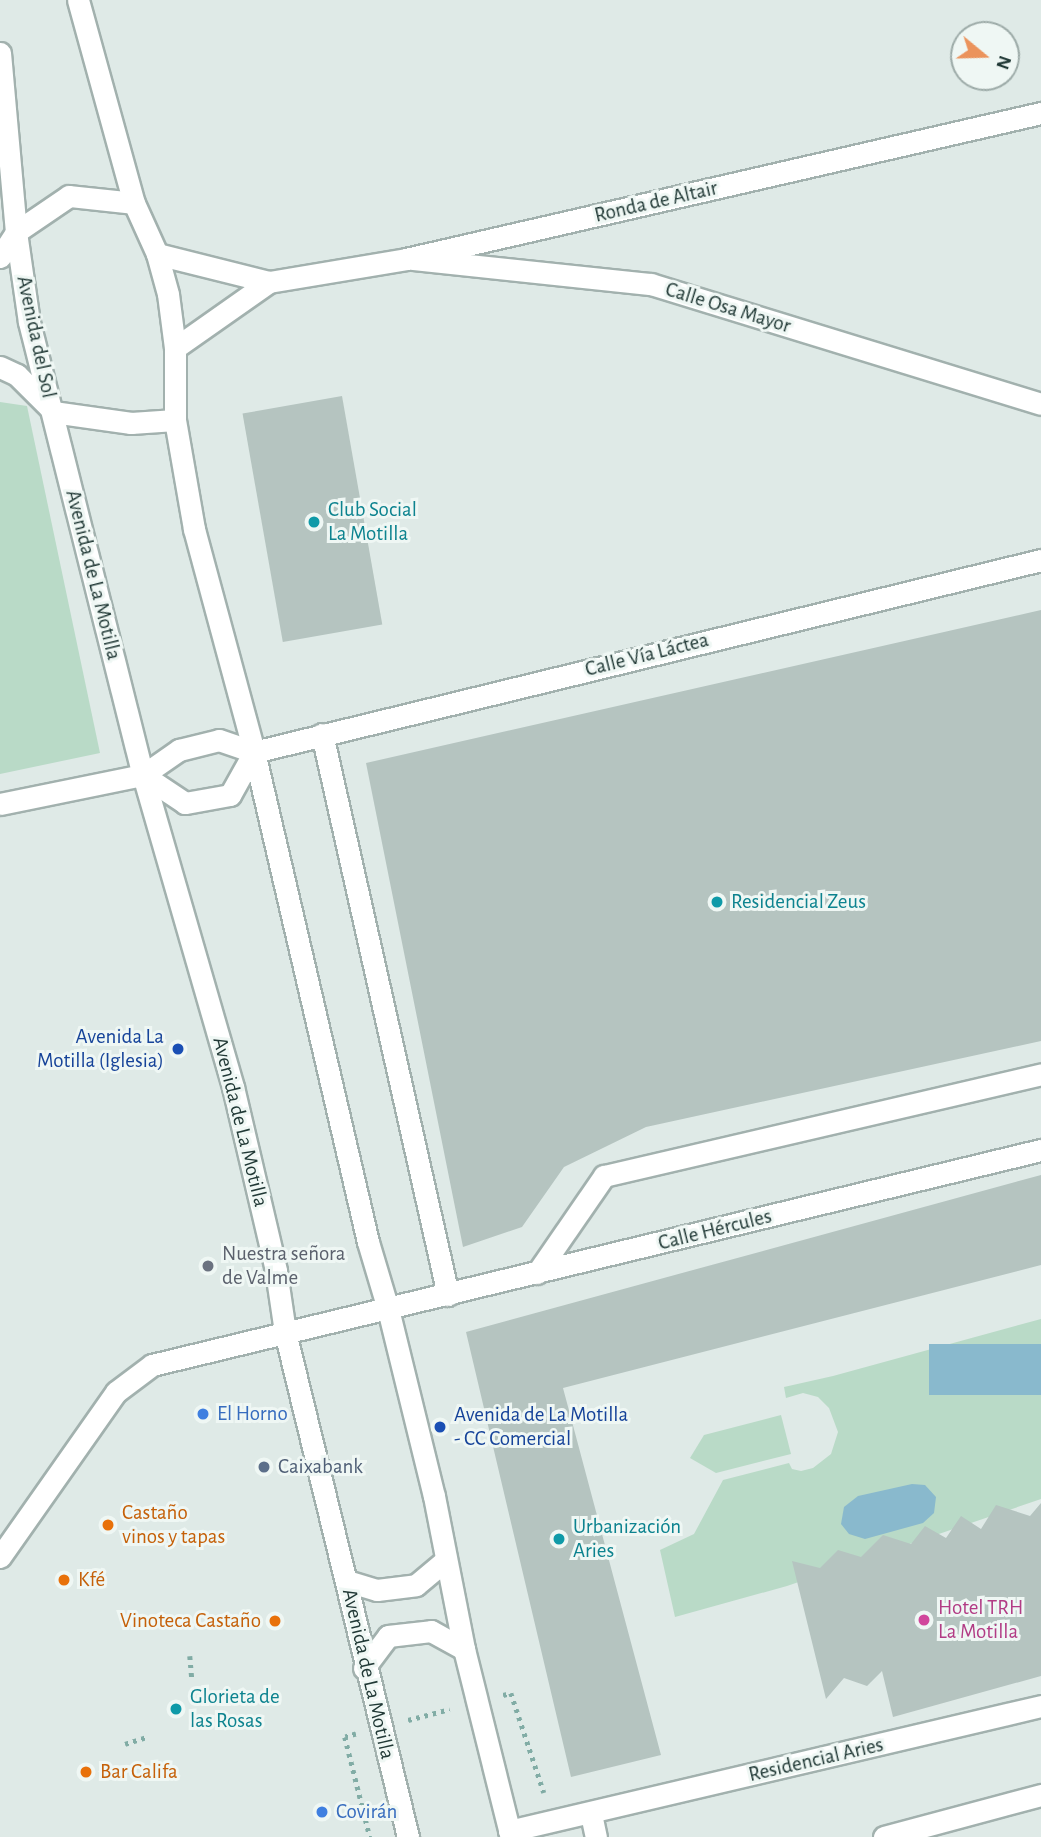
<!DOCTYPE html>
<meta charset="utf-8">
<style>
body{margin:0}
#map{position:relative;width:1041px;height:1837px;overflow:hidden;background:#dfeae7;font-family:"Alegreya Sans",sans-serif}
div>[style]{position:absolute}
.green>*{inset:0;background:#b9dac7}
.water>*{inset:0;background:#89b9cd;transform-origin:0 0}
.building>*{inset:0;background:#b5c4c0;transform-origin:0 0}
.path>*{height:4.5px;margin-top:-2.25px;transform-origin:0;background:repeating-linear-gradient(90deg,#81aca5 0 3.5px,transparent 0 8.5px)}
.roads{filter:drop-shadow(2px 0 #a2b1ae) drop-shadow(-2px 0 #a2b1ae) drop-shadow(0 2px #a2b1ae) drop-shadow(0 -2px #a2b1ae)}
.street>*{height:21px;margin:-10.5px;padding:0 10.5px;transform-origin:10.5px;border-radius:10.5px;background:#fff}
.secondary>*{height:21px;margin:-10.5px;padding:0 10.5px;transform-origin:10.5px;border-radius:10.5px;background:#fff}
.dots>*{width:19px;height:19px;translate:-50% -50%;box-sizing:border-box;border:4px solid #eff7f4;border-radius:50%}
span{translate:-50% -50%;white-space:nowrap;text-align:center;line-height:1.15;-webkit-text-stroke:6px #eff7f4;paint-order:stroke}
.street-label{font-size:21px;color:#213936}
.culture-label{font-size:21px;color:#0d838f}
.left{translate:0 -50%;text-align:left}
.transit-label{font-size:21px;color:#164399}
.right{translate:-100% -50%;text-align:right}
.worship-label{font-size:21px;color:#5b616d}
.shop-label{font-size:21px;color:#366cbe}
.service-label{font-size:21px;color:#4e5e75}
.food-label{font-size:21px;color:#c56008}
.hotel-label{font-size:21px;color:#b23c85}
.north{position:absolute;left:950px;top:21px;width:70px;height:70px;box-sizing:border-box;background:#eff7f4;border:2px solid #9daba8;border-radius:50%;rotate:109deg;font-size:19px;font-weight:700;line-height:28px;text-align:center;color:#213936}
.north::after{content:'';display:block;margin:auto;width:24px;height:32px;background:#eb935c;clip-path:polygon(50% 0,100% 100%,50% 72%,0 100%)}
</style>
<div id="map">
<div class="green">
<i style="clip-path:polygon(0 402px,27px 406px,100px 753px,0 774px)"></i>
<i style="clip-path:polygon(1041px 1319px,1041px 1499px,787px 1586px,675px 1617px,660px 1550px,694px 1534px,723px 1480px,789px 1463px,792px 1469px,801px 1471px,813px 1468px,831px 1454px,838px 1432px,829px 1408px,818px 1397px,803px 1393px,786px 1398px,784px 1387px,833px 1376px)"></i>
<i style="clip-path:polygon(781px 1415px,791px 1454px,716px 1473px,690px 1458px,704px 1435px)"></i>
</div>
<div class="water">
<i style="left:1041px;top:1344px;width:51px;height:112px;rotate:90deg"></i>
<i style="clip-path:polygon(912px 1484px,925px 1485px,936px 1497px,934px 1513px,923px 1523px,865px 1539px,849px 1534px,841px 1524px,844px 1507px,858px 1496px)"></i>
</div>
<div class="building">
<i style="left:342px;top:396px;width:232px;height:101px;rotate:80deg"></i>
<i style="clip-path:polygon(1041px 610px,1041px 1041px,646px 1127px,564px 1167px,522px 1227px,463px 1247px,366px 763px)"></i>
<i style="clip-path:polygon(1041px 1175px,1041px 1265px,563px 1388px,661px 1755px,571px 1777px,466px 1332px)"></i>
<i style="clip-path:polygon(1041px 1503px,1041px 1676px,893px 1717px,882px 1671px,867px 1686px,844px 1678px,826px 1699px,792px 1561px,820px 1568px,838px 1550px,861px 1557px,883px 1535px,911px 1544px,925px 1526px,946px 1538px,961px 1516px,981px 1529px,996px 1505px,1030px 1516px)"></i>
</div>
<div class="path">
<i style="left:190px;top:1656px;width:23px;rotate:85deg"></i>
<i style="left:503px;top:1695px;width:8px;rotate:-14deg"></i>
<i style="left:511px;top:1693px;width:105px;rotate:71.7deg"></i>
<i style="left:408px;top:1720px;width:43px;rotate:-14.7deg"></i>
<i style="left:356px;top:1734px;width:11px;rotate:165deg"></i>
<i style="left:345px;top:1737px;width:103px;rotate:76deg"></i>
<i style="left:125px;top:1744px;width:25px;rotate:-18deg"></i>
</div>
<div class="roads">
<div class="street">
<i style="left:412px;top:259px;width:240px;rotate:6deg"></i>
<i style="left:651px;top:284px;width:408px;rotate:17.1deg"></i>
<i style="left:322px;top:734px;width:575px;rotate:77.34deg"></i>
<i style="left:219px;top:740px;width:37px;rotate:19deg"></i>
<i style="left:254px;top:752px;width:49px;rotate:119.2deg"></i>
<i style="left:230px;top:795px;width:46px;rotate:169.9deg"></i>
<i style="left:185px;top:803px;width:50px;rotate:-146.3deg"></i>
<i style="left:143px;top:775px;width:44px;rotate:-34.8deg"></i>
<i style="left:179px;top:750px;width:41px;rotate:-14deg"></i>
<i style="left:254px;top:752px;width:810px;rotate:-13.71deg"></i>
<i style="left:537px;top:1273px;width:118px;rotate:-55.4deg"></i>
<i style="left:604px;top:1176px;width:449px;rotate:-13.1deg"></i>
<i style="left:0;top:1557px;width:202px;rotate:-54.9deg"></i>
<i style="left:116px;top:1392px;width:45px;rotate:-36.9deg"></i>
<i style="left:152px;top:1365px;width:915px;rotate:-13.6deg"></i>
<i style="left:347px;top:1581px;width:31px;rotate:17deg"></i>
<i style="left:377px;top:1590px;width:39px;rotate:-7deg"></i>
<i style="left:416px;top:1585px;width:39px;rotate:-40deg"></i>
<i style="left:364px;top:1668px;width:40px;rotate:-53deg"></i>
<i style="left:388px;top:1636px;width:43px;rotate:-6.6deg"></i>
<i style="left:431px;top:1631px;width:38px;rotate:29deg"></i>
<i style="left:591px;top:1814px;width:24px;rotate:78deg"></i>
<i style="left:509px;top:1831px;width:546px;rotate:-13.22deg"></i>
<i style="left:884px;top:1837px;width:163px;rotate:-15deg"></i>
</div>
<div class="secondary">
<i style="left:78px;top:0;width:211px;rotate:74.6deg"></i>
<i style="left:134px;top:203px;width:56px;rotate:65.7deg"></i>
<i style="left:157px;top:254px;width:41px;rotate:74.6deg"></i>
<i style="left:168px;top:294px;width:54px;rotate:82.6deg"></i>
<i style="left:175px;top:348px;width:72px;rotate:90deg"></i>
<i style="left:175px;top:420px;width:111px;rotate:80.1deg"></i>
<i style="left:194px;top:529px;width:231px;rotate:74.9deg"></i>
<i style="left:254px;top:752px;width:503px;rotate:76.9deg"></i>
<i style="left:368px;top:1242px;width:70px;rotate:73.4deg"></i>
<i style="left:388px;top:1309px;width:193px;rotate:76.2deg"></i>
<i style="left:434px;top:1496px;width:156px;rotate:78.9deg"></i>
<i style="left:464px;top:1649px;width:194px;rotate:76deg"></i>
<i style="left:0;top:53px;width:180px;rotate:84.9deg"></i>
<i style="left:16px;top:232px;width:91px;rotate:81.8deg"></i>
<i style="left:29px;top:322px;width:467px;rotate:75.9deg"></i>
<i style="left:143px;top:775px;width:325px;rotate:73.9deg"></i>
<i style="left:233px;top:1087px;width:189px;rotate:76.8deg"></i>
<i style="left:276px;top:1271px;width:62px;rotate:81.6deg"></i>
<i style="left:285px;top:1332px;width:520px;rotate:76.31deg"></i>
<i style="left:157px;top:254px;width:115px;rotate:14deg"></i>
<i style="left:269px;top:282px;width:139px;rotate:-9.5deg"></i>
<i style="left:406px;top:259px;width:652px;rotate:-12.95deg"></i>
<i style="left:0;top:257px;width:30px;rotate:-57deg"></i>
<i style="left:16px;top:232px;width:64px;rotate:-34.2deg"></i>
<i style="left:69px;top:196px;width:65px;rotate:6.1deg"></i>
<i style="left:175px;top:348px;width:115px;rotate:-35.1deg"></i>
<i style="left:0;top:367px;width:19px;rotate:25deg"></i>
<i style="left:17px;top:375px;width:49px;rotate:45deg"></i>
<i style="left:53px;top:412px;width:79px;rotate:8deg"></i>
<i style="left:131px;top:423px;width:44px;rotate:-3.9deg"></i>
<i style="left:0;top:804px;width:146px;rotate:-11.5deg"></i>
</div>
</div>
<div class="dots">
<i style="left:314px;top:522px;background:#0f9aa8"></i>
<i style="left:717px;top:902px;background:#0f9aa8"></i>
<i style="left:178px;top:1049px;background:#1a4fb4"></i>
<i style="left:208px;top:1266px;background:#6b7280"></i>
<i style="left:203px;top:1414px;background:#3f7fe0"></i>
<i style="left:440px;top:1427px;background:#1a4fb4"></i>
<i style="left:264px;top:1467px;background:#5c6f8a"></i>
<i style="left:108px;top:1525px;background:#e8710a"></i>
<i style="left:559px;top:1539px;background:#0f9aa8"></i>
<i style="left:64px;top:1580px;background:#e8710a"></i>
<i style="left:924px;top:1620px;background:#d1479c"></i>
<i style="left:275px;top:1621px;background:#e8710a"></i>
<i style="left:176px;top:1709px;background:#0f9aa8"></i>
<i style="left:86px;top:1772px;background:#e8710a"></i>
<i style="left:322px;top:1812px;background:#3f7fe0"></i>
</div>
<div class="street-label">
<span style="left:656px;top:202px;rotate:-13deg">Ronda de Altair</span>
<span style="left:728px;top:308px;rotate:17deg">Calle Osa Mayor</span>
<span style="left:36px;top:337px;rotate:78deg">Avenida del Sol</span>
<span style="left:93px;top:575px;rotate:76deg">Avenida de La Motilla</span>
<span style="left:647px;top:655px;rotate:-14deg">Calle Vía Láctea</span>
<span style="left:240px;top:1122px;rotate:76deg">Avenida de La Motilla</span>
<span style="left:715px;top:1230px;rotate:-14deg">Calle Hércules</span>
<span style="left:368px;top:1674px;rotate:77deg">Avenida de La Motilla</span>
<span style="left:816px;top:1760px;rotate:-13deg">Residencial Aries</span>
</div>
<div class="culture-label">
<span class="left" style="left:328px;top:522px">Club Social<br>La Motilla</span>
<span class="left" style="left:731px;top:902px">Residencial Zeus</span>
<span class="left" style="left:573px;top:1539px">Urbanización<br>Aries</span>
<span class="left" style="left:190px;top:1709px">Glorieta de<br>las Rosas</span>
</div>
<div class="transit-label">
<span class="right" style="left:164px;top:1049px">Avenida La<br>Motilla (Iglesia)</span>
<span class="left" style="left:454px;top:1427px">Avenida de La Motilla<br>- CC Comercial</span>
</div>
<div class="worship-label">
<span class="left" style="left:222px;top:1266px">Nuestra señora<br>de Valme</span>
</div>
<div class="shop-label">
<span class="left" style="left:217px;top:1414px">El Horno</span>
<span class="left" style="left:336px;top:1812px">Covirán</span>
</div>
<div class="service-label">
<span class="left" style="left:278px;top:1467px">Caixabank</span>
</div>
<div class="food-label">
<span class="left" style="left:122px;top:1525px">Castaño<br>vinos y tapas</span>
<span class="left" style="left:78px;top:1580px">Kfé</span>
<span class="right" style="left:261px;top:1621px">Vinoteca Castaño</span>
<span class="left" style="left:100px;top:1772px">Bar Califa</span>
</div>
<div class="hotel-label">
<span class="left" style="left:938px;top:1620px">Hotel TRH<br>La Motilla</span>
</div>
<div class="north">N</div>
</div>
